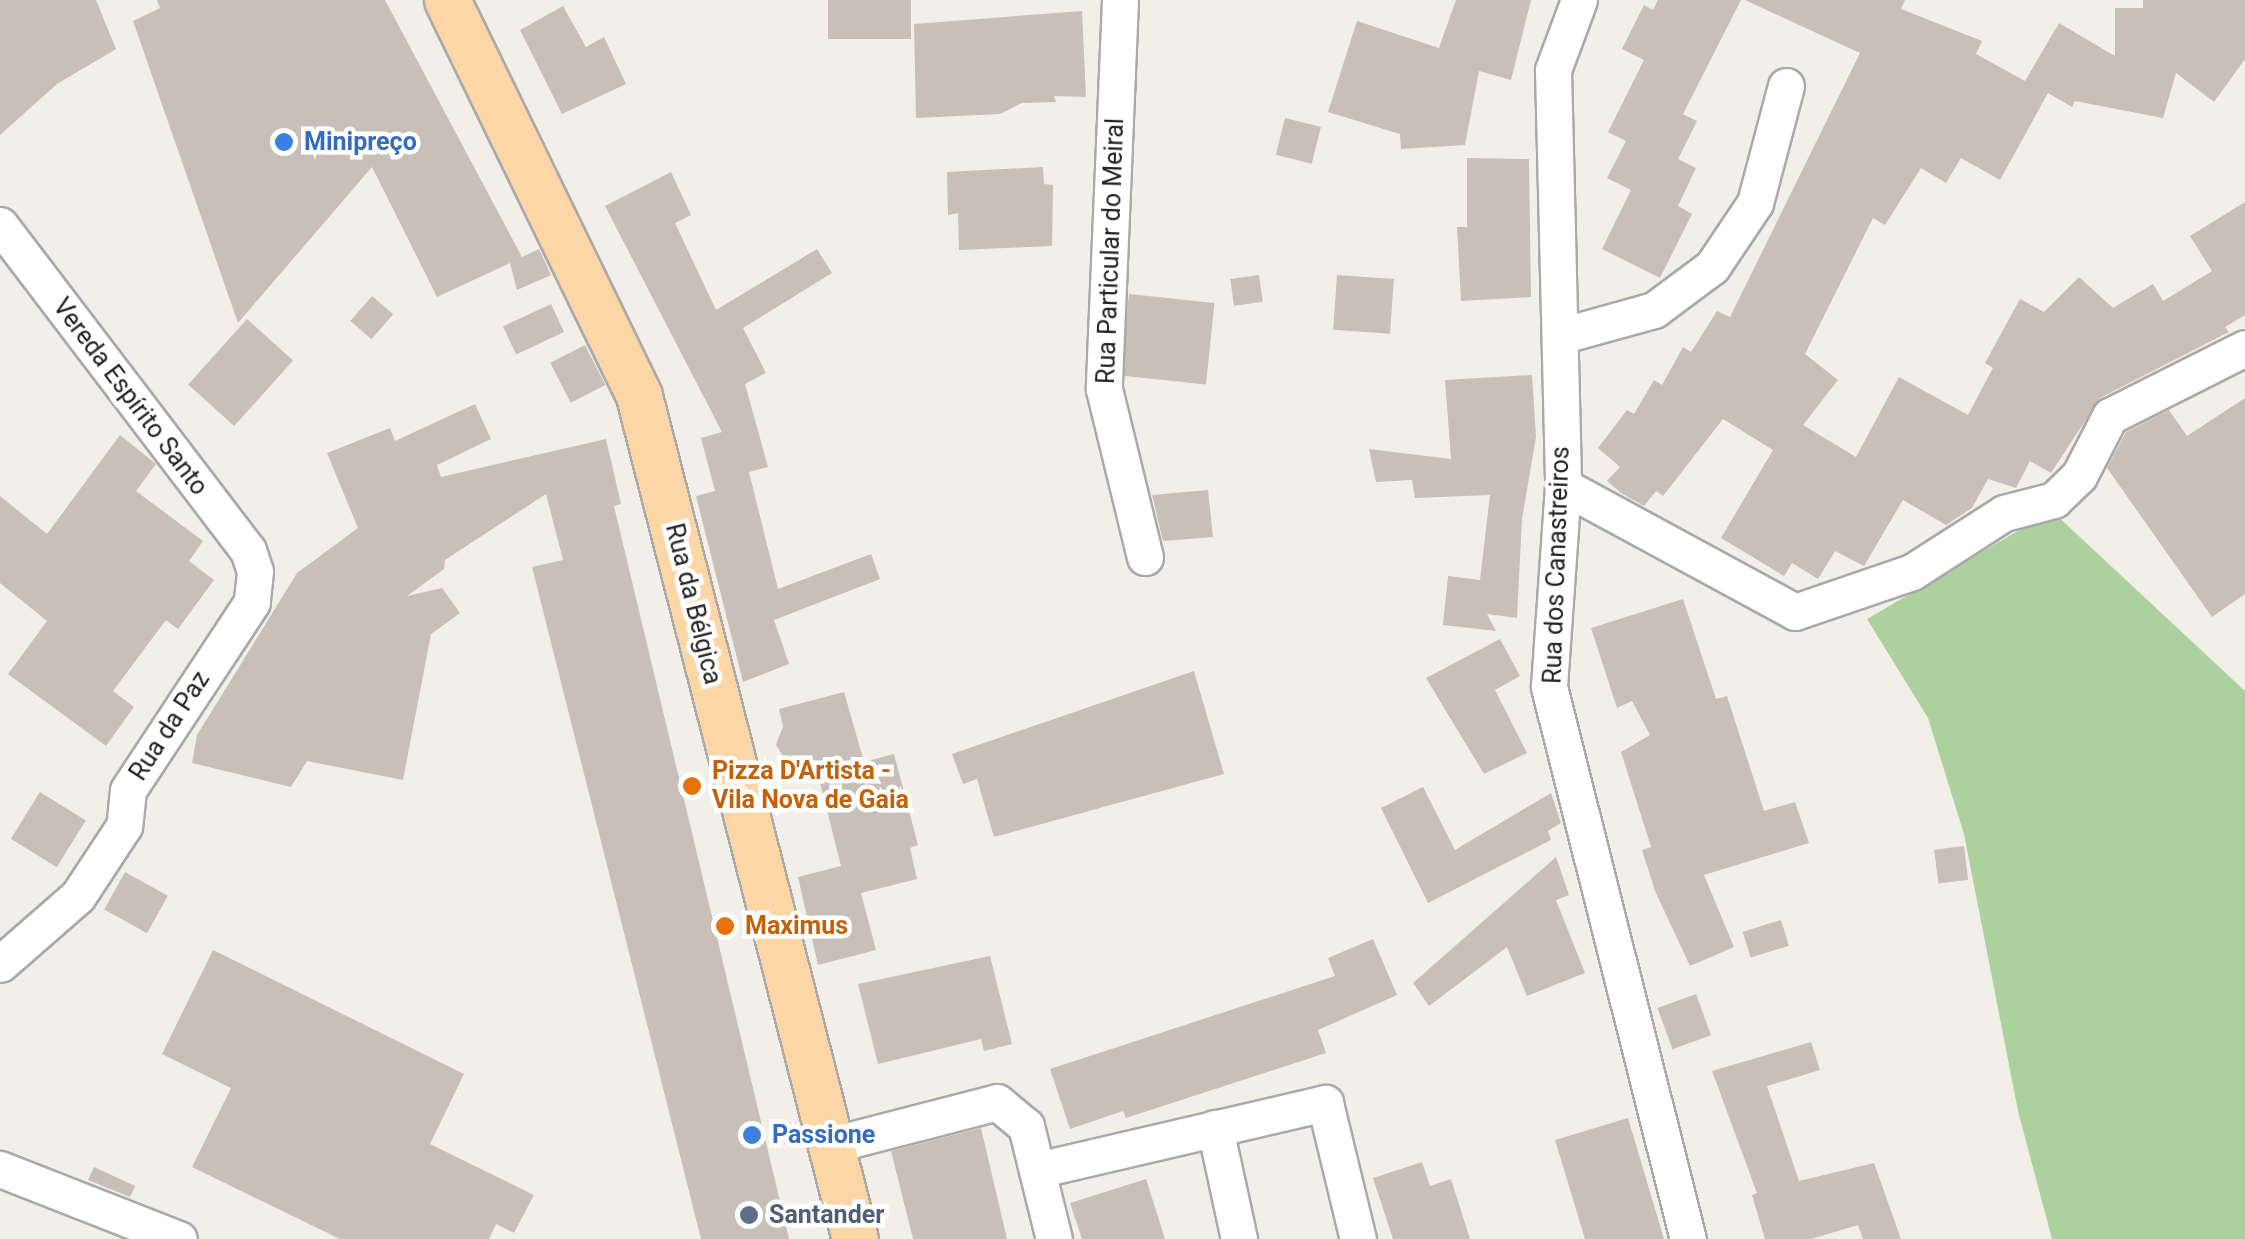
<!DOCTYPE html>
<meta charset="utf-8">
<style>
body{margin:0}
#map{position:relative;width:2245px;height:1239px;overflow:hidden;background:#f2efe9;font-family:Roboto,sans-serif}
div>[style]{position:absolute}
.forest>*{inset:0;background:#add19e}
.building>*{inset:0;background:#c7bfb8;transform-origin:0 0}
.roads{filter:drop-shadow(2px 0 #a9a9a9) drop-shadow(-2px 0 #a9a9a9) drop-shadow(0 2px #a9a9a9) drop-shadow(0 -2px #a9a9a9)}
.minor>*{height:35px;margin:-17.5px;padding:0 17.5px;transform-origin:17.5px;border-radius:17.5px;background:#fff}
.major>*{height:45px;margin:-22.5px;padding:0 22.5px;transform-origin:22.5px;border-radius:22.5px;background:#fcd6a4}
.dots>*{width:28px;height:28px;translate:-50% -50%;box-sizing:border-box;border:5px solid #fff;border-radius:50%}
span{translate:-50% -50%;white-space:nowrap;text-align:center;line-height:1.15;-webkit-text-stroke:9px #fff;paint-order:stroke}
.shop-label{font-size:25px;color:#366cbe;font-weight:700}
.left{translate:0 -50%;text-align:left}
.street-label{font-size:25px;color:#222}
.food-label{font-size:25px;color:#c56008;font-weight:700}
.service-label{font-size:25px;color:#4e5e75;font-weight:700}
</style>
<div id="map">
<div class="forest">
<i style="clip-path:polygon(2052px 511px,2245px 691px,2245px 1239px,2052px 1239px,2018px 1111px,1964px 834px,1928px 718px,1867px 619px)"></i>
</div>
<div class="building">
<i style="clip-path:polygon(0 0,96px 0,116px 49px,57px 84px,0 135px)"></i>
<i style="clip-path:polygon(157px 0,385px 0,522px 257px,539px 249px,551px 275px,517px 290px,510px 263px,437px 297px,372px 167px,238px 323px,133px 21px,160px 8px)"></i>
<i style="left:828px;top:0;width:83px;height:39px"></i>
<i style="clip-path:polygon(1456px 0,1531px 0,1511px 80px,1479px 71px,1465px 145px,1401px 149px,1400px 134px,1328px 112px,1357px 21px,1439px 48px)"></i>
<i style="clip-path:polygon(1658px 0,1741px 0,1683px 114px,1697px 121px,1678px 159px,1696px 168px,1678px 206px,1692px 214px,1660px 278px,1602px 249px,1631px 190px,1607px 178px,1626px 141px,1608px 132px,1644px 60px,1622px 49px,1644px 5px,1653px 10px)"></i>
<i style="clip-path:polygon(1745px 0,1905px 0,1901px 9px,1982px 41px,1976px 54px,2025px 81px,2059px 23px,2115px 56px,2115px 8px,2143px 8px,2143px 0,2245px 0,2245px 59px,2214px 102px,2176px 73px,2163px 118px,2075px 101px,2072px 107px,2048px 93px,2000px 180px,1961px 158px,1946px 183px,1921px 168px,1885px 225px,1873px 218px,1805px 354px,1838px 380px,1803px 425px,1856px 457px,1899px 377px,1968px 415px,1993px 368px,1985px 363px,2020px 299px,2044px 312px,2079px 277px,2113px 308px,2153px 284px,2163px 301px,2212px 271px,2190px 236px,2245px 202px,2245px 315px,2225px 327px,2229px 332px,2100px 398px,2051px 473px,2030px 461px,2016px 488px,1988px 479px,1972px 508px,1946px 525px,1903px 500px,1864px 566px,1835px 551px,1818px 579px,1792px 563px,1784px 576px,1721px 538px,1773px 450px,1723px 419px,1663px 496px,1656px 491px,1644px 506px,1621px 493px,1607px 481px,1620px 467px,1598px 448px,1627px 410px,1634px 414px,1654px 380px,1662px 385px,1683px 347px,1691px 352px,1717px 311px,1730px 317px,1860px 53px)"></i>
<i style="clip-path:polygon(563px 6px,586px 47px,604px 37px,626px 84px,562px 114px,520px 30px)"></i>
<i style="clip-path:polygon(1082px 11px,1086px 97px,1054px 96px,1056px 102px,1022px 103px,1000px 114px,916px 118px,914px 24px)"></i>
<i style="left:1285px;top:118px;width:37px;height:38px;rotate:14deg"></i>
<i style="clip-path:polygon(1467px 158px,1529px 159px,1531px 297px,1461px 301px,1457px 227px,1467px 227px)"></i>
<i style="clip-path:polygon(1043px 167px,1044px 184px,1053px 185px,1052px 246px,959px 250px,958px 213px,948px 215px,947px 172px)"></i>
<i style="clip-path:polygon(671px 172px,691px 215px,675px 223px,716px 310px,817px 249px,832px 273px,743px 328px,766px 373px,745px 384px,768px 467px,749px 472px,778px 589px,871px 554px,880px 579px,774px 620px,789px 664px,743px 682px,696px 496px,715px 491px,701px 438px,722px 432px,605px 206px)"></i>
<i style="left:1259px;top:275px;width:27px;height:29px;rotate:82deg"></i>
<i style="left:1337px;top:275px;width:57px;height:55px;rotate:4deg"></i>
<i style="left:1129px;top:294px;width:86px;height:82px;rotate:6deg"></i>
<i style="left:372px;top:296px;width:28px;height:33px;rotate:41deg"></i>
<i style="left:551px;top:304px;width:31px;height:53px;rotate:65deg"></i>
<i style="left:247px;top:319px;width:62px;height:88px;rotate:42deg"></i>
<i style="left:585px;top:345px;width:45px;height:39px;rotate:63deg"></i>
<i style="clip-path:polygon(1532px 375px,1536px 437px,1522px 519px,1517px 618px,1487px 614px,1496px 631px,1443px 625px,1448px 576px,1480px 580px,1490px 495px,1415px 498px,1412px 480px,1376px 482px,1369px 449px,1451px 459px,1445px 380px)"></i>
<i style="clip-path:polygon(2245px 398px,2245px 594px,2212px 617px,2107px 468px,2126px 432px,2169px 410px,2187px 436px)"></i>
<i style="clip-path:polygon(475px 404px,491px 439px,437px 465px,441px 477px,606px 439px,621px 504px,614px 506px,789px 1239px,701px 1239px,532px 567px,563px 560px,546px 494px,445px 560px,444px 569px,407px 596px,442px 588px,460px 613px,431px 634px,403px 780px,307px 761px,291px 787px,192px 763px,197px 735px,297px 573px,358px 528px,327px 453px,390px 428px,395px 441px)"></i>
<i style="clip-path:polygon(120px 435px,156px 464px,136px 491px,203px 541px,189px 561px,214px 580px,178px 629px,166px 620px,113px 691px,134px 707px,106px 746px,8px 674px,47px 621px,0 583px,0 496px,47px 534px)"></i>
<i style="clip-path:polygon(1208px 490px,1213px 537px,1163px 541px,1152px 495px)"></i>
<i style="clip-path:polygon(1683px 599px,1716px 699px,1727px 696px,1764px 811px,1795px 802px,1809px 843px,1704px 875px,1734px 947px,1690px 966px,1655px 891px,1642px 850px,1651px 847px,1621px 752px,1650px 735px,1632px 701px,1617px 708px,1591px 628px)"></i>
<i style="clip-path:polygon(1500px 639px,1520px 676px,1495px 690px,1527px 753px,1484px 774px,1426px 678px)"></i>
<i style="clip-path:polygon(1194px 671px,1224px 774px,994px 837px,977px 779px,963px 784px,952px 754px)"></i>
<i style="clip-path:polygon(844px 692px,864px 762px,894px 754px,918px 845px,910px 848px,917px 879px,861px 893px,876px 950px,818px 965px,798px 877px,841px 866px,817px 771px,796px 776px,776px 745px,783px 726px,779px 709px)"></i>
<i style="clip-path:polygon(1423px 787px,1455px 850px,1551px 793px,1561px 823px,1548px 831px,1551px 840px,1428px 903px,1381px 808px)"></i>
<i style="left:40px;top:792px;width:54px;height:55px;rotate:32deg"></i>
<i style="left:1964px;top:846px;width:34px;height:30px;rotate:83deg"></i>
<i style="clip-path:polygon(1556px 857px,1569px 895px,1556px 900px,1585px 973px,1527px 996px,1507px 947px,1429px 1006px,1413px 983px)"></i>
<i style="left:125px;top:872px;width:49px;height:43px;rotate:29deg"></i>
<i style="left:1781px;top:920px;width:27px;height:40px;rotate:73deg"></i>
<i style="clip-path:polygon(1373px 939px,1397px 995px,1318px 1030px,1326px 1053px,1126px 1118px,1123px 1111px,1070px 1129px,1050px 1069px,1335px 976px,1328px 958px)"></i>
<i style="clip-path:polygon(213px 950px,464px 1074px,430px 1144px,534px 1195px,514px 1233px,496px 1224px,489px 1239px,340px 1239px,192px 1167px,231px 1088px,162px 1054px)"></i>
<i style="clip-path:polygon(990px 956px,1012px 1044px,984px 1051px,981px 1039px,878px 1064px,858px 984px)"></i>
<i style="left:1696px;top:994px;width:44px;height:41px;rotate:70deg"></i>
<i style="clip-path:polygon(1811px 1042px,1820px 1070px,1767px 1086px,1799px 1181px,1874px 1163px,1901px 1239px,1863px 1239px,1858px 1225px,1811px 1239px,1765px 1239px,1752px 1195px,1757px 1193px,1712px 1071px)"></i>
<i style="clip-path:polygon(1628px 1118px,1664px 1239px,1585px 1239px,1555px 1140px)"></i>
<i style="clip-path:polygon(981px 1128px,1007px 1239px,913px 1239px,891px 1151px)"></i>
<i style="clip-path:polygon(1422px 1162px,1430px 1186px,1451px 1179px,1470px 1239px,1393px 1239px,1373px 1178px)"></i>
<i style="clip-path:polygon(94px 1167px,135px 1186px,130px 1197px,88px 1180px)"></i>
<i style="clip-path:polygon(1146px 1179px,1165px 1239px,1082px 1239px,1070px 1203px)"></i>
</div>
<div class="roads">
<div class="minor">
<i style="left:1120px;top:0;width:389px;rotate:92.4deg"></i>
<i style="left:1104px;top:389px;width:173px;rotate:76.3deg"></i>
<i style="left:1579px;top:0;width:75px;rotate:110.4deg"></i>
<i style="left:1553px;top:70px;width:416px;rotate:88.6deg"></i>
<i style="left:1563px;top:486px;width:201px;rotate:94deg"></i>
<i style="left:1549px;top:687px;width:569px;rotate:75.87deg"></i>
<i style="left:0;top:225px;width:409px;rotate:52.7deg"></i>
<i style="left:248px;top:550px;width:22px;rotate:72deg"></i>
<i style="left:255px;top:571px;width:31px;rotate:96deg"></i>
<i style="left:252px;top:602px;width:225px;rotate:123.4deg"></i>
<i style="left:128px;top:790px;width:36px;rotate:96deg"></i>
<i style="left:124px;top:826px;width:84px;rotate:123.3deg"></i>
<i style="left:78px;top:896px;width:103px;rotate:138.9deg"></i>
<i style="left:1560px;top:336px;width:98px;rotate:-15.5deg"></i>
<i style="left:1654px;top:310px;width:72px;rotate:-36.6deg"></i>
<i style="left:1712px;top:267px;width:77px;rotate:-56.1deg"></i>
<i style="left:1755px;top:203px;width:121px;rotate:-75.2deg"></i>
<i style="left:1563px;top:486px;width:264px;rotate:28.5deg"></i>
<i style="left:1795px;top:612px;width:124px;rotate:-18.9deg"></i>
<i style="left:1912px;top:572px;width:109px;rotate:-32.7deg"></i>
<i style="left:2004px;top:513px;width:52px;rotate:-14.6deg"></i>
<i style="left:2054px;top:500px;width:35px;rotate:-44deg"></i>
<i style="left:2079px;top:476px;width:68px;rotate:-62.7deg"></i>
<i style="left:2110px;top:416px;width:151px;rotate:-26.7deg"></i>
<i style="left:1215px;top:1128px;width:114px;rotate:77.8deg"></i>
<i style="left:831px;top:1145px;width:171px;rotate:-14.5deg"></i>
<i style="left:997px;top:1102px;width:38px;rotate:40deg"></i>
<i style="left:1026px;top:1126px;width:116px;rotate:76.1deg"></i>
<i style="left:0;top:1169px;width:192px;rotate:21.4deg"></i>
<i style="left:1037px;top:1170px;width:296px;rotate:-13.1deg"></i>
<i style="left:1325px;top:1103px;width:140px;rotate:76.4deg"></i>
</div>
<div class="major">
<i style="left:447px;top:0;width:440px;rotate:64.1deg"></i>
<i style="left:639px;top:396px;width:870px;rotate:75.63deg"></i>
</div>
</div>
<div class="dots">
<i style="left:284px;top:142px;background:#3f7fe0"></i>
<i style="left:692px;top:786px;background:#e8710a"></i>
<i style="left:725px;top:926px;background:#e8710a"></i>
<i style="left:752px;top:1135px;background:#3f7fe0"></i>
<i style="left:749px;top:1215px;background:#5c6f8a"></i>
</div>
<div class="shop-label">
<span class="left" style="left:304px;top:142px">Minipreço</span>
<span class="left" style="left:772px;top:1135px">Passione</span>
</div>
<div class="street-label">
<span style="left:1111px;top:251px;rotate:-88deg">Rua Particular do Meiral</span>
<span style="left:130px;top:397px;rotate:53deg">Vereda Espírito Santo</span>
<span style="left:1557px;top:565px;rotate:-88deg">Rua dos Canastreiros</span>
<span style="left:693px;top:604px;rotate:76deg">Rua da Bélgica</span>
<span style="left:170px;top:726px;rotate:-57deg">Rua da Paz</span>
</div>
<div class="food-label">
<span class="left" style="left:712px;top:786px">Pizza D'Artista -<br>Vila Nova de Gaia</span>
<span class="left" style="left:745px;top:926px">Maximus</span>
</div>
<div class="service-label">
<span class="left" style="left:769px;top:1215px">Santander</span>
</div>
</div>
